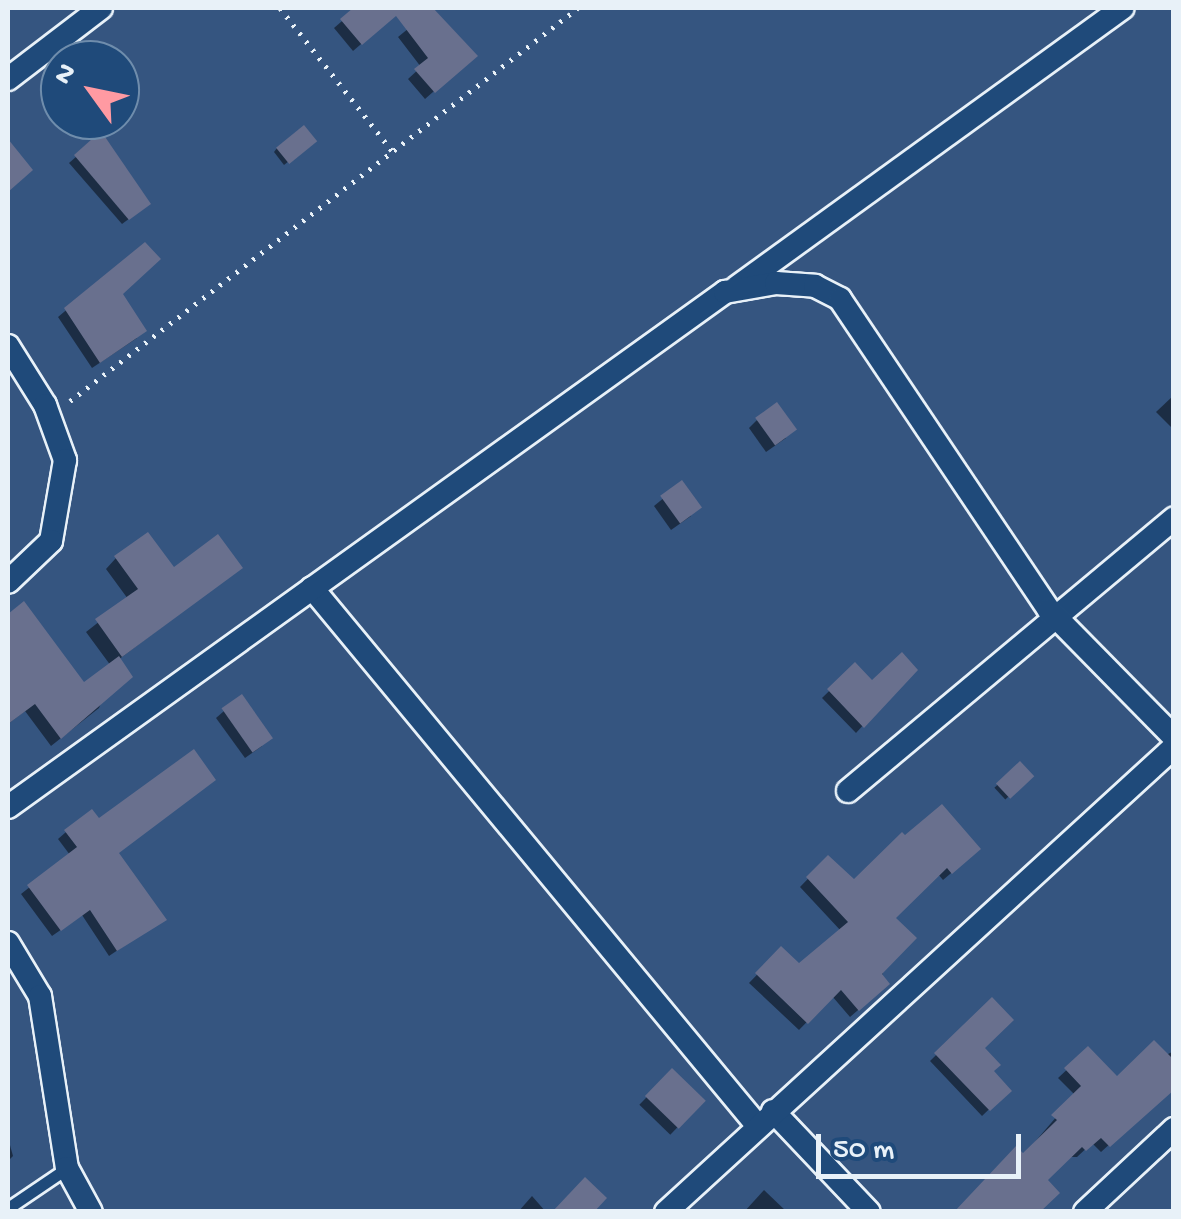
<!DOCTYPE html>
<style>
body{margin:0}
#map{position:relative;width:1181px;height:1219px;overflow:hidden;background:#355580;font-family:"Gochi Hand",sans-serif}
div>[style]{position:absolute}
.shadow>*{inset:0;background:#0007;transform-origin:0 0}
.building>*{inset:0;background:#69708e;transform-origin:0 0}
.path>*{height:5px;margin-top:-2.5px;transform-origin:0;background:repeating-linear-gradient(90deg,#e8f1f8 0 2.5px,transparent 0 10.5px)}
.roads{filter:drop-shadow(2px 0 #e8f1f8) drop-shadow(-2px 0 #e8f1f8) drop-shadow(0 2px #e8f1f8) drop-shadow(0 -2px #e8f1f8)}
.lane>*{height:11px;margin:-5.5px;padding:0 5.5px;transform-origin:5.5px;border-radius:5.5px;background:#1f4a7a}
.street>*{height:22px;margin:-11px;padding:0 11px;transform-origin:11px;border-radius:11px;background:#1f4a7a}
span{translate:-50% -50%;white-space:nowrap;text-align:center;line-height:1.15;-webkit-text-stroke:8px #1f4a7a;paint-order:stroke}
.frame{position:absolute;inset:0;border:10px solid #e8f1f8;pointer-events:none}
.north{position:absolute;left:40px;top:40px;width:100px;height:100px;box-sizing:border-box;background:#1f4a7a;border:2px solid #6f8dac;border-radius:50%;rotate:303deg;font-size:28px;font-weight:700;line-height:40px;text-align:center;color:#e8f1f8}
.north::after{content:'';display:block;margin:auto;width:35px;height:45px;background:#ff9aa2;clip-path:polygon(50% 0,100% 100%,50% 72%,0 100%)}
.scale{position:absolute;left:816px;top:1134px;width:205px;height:45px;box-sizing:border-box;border:5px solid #e8f1f8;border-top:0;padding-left:12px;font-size:30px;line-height:35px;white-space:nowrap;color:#e8f1f8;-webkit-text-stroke:8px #1f4a7a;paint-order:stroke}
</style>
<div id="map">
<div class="shadow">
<i style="clip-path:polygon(357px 8px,403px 8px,353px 51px,334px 28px)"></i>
<i style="clip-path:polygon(431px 10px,466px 63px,425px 99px,408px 79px,421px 67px,398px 37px)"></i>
<i style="clip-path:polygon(101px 135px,141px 210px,122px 224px,69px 163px)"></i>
<i style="clip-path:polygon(310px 144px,284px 165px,274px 152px,277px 148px)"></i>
<i style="clip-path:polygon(144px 245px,120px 294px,137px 338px,92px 368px,58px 317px)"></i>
<i style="clip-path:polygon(1174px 395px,1174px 430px,1156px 412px)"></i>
<i style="clip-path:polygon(757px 420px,786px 438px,766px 452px,749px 428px)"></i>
<i style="clip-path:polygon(682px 483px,691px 516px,671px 530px,654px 506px)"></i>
<i style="clip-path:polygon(116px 558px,173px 570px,240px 568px,118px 660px,99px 708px,51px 746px,25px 711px,8px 724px,8px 617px,24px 605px,84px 686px,111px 666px,86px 632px,128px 599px,106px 569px)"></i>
<i style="clip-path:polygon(855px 666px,872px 683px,914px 670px,856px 733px,822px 698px)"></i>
<i style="clip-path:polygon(224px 711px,262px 746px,245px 758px,216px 718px)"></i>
<i style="left:1020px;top:764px;width:16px;height:35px;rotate:47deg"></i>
<i style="clip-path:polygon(66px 832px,117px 854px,164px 919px,109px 956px,82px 915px,52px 936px,21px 894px,70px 855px,58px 839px)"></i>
<i style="clip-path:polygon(970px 857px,943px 880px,938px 874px,893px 918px,879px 992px,850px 1017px,832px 996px,799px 1030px,749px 983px,781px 950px,799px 967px,841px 931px,800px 887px,828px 858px,854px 883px)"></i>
<i style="clip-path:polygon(992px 1000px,981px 1048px,990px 1072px,1008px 1091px,982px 1116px,930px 1061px)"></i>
<i style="clip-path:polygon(1088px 1050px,1116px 1080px,1174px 1051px,1174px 1086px,1101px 1152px,1092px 1143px,1077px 1157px,1022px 1157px,1075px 1095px,1058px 1078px)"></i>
<i style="left:672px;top:1071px;width:43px;height:47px;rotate:44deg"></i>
<i style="clip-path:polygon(8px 1138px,13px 1156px,8px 1161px)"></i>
<i style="clip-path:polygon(764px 1190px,787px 1212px,744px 1212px)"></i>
<i style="clip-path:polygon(532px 1196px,546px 1212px,518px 1212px)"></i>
</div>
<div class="building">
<i style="clip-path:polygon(353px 8px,433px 8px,478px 56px,435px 93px,414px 69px,428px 58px,396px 16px,362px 45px,340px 19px)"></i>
<i style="left:304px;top:125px;width:21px;height:36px;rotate:51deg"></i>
<i style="clip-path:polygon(101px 131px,151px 204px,129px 220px,74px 155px)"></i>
<i style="clip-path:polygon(8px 139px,33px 170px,8px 192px)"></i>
<i style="clip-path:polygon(145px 242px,161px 259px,123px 294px,147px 331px,100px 363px,64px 308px)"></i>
<i style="left:777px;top:402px;width:34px;height:27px;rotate:54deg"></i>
<i style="left:682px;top:480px;width:34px;height:27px;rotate:54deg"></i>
<i style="clip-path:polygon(148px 532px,174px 567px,218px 534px,243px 568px,122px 657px,95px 619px,138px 589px,114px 556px)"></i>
<i style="clip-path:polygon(24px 601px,84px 682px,119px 656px,133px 677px,61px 739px,35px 704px,8px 724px,8px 614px)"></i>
<i style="clip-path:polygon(902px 652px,918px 670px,864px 728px,827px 689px,855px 662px,872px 680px)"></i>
<i style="left:242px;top:694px;width:54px;height:25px;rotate:55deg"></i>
<i style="clip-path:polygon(194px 749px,216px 780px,119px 853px,167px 920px,117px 951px,90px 910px,61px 931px,27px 885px,77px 847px,64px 830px,92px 809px,99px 818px)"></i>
<i style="left:1020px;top:761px;width:21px;height:33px;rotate:47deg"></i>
<i style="clip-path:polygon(942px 804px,981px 849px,952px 874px,947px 868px,896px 918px,917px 938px,882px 974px,890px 984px,859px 1011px,841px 990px,808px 1024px,755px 973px,781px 946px,799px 963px,848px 922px,806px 877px,828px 855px,854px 879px,902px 832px,905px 835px)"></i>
<i style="clip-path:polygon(992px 997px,1014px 1020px,985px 1048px,1001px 1065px,994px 1071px,1012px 1091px,990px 1111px,934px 1053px)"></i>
<i style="clip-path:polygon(1154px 1040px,1174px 1060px,1174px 1090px,1110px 1147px,1101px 1138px,1086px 1151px,1082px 1147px,1048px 1180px,1060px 1193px,1040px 1212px,954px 1212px,1016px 1146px,1023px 1153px,1057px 1120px,1051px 1115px,1081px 1086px,1064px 1068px,1088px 1046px,1117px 1076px)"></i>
<i style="left:672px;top:1068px;width:47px;height:39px;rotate:44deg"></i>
<i style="clip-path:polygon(585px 1177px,607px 1198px,594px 1212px,552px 1212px)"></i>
</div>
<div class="path">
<i style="left:280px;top:8px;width:183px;rotate:51.9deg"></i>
<i style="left:70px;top:401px;width:642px;rotate:-37.73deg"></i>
</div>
<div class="roads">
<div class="lane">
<i style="left:8px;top:1208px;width:71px;rotate:-34.1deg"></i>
</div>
<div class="street">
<i style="left:8px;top:79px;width:117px;rotate:-37.4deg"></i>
<i style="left:737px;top:287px;width:476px;rotate:-35.9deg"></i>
<i style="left:8px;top:346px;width:70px;rotate:57.9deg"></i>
<i style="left:45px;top:405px;width:59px;rotate:70deg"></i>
<i style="left:65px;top:460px;width:82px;rotate:99.8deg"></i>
<i style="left:51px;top:541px;width:59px;rotate:136.4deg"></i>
<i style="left:312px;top:588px;width:697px;rotate:50.35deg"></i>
<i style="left:848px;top:791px;width:425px;rotate:-39.9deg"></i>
<i style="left:8px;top:807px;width:883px;rotate:-35.69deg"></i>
<i style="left:725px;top:292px;width:52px;rotate:-10deg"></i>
<i style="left:776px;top:283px;width:39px;rotate:4deg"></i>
<i style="left:815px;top:286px;width:28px;rotate:27deg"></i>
<i style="left:840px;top:299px;width:375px;rotate:56.1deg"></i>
<i style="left:1049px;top:610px;width:178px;rotate:45.5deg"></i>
<i style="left:8px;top:943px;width:62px;rotate:58.9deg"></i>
<i style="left:40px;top:996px;width:174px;rotate:81.1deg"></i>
<i style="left:67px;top:1168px;width:50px;rotate:61.4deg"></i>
<i style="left:773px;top:1111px;width:139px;rotate:46.5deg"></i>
<i style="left:666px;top:1212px;width:689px;rotate:-42.47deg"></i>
<i style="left:1085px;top:1212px;width:122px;rotate:-43deg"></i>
</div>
</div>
<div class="frame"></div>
<div class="north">N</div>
<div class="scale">50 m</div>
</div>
